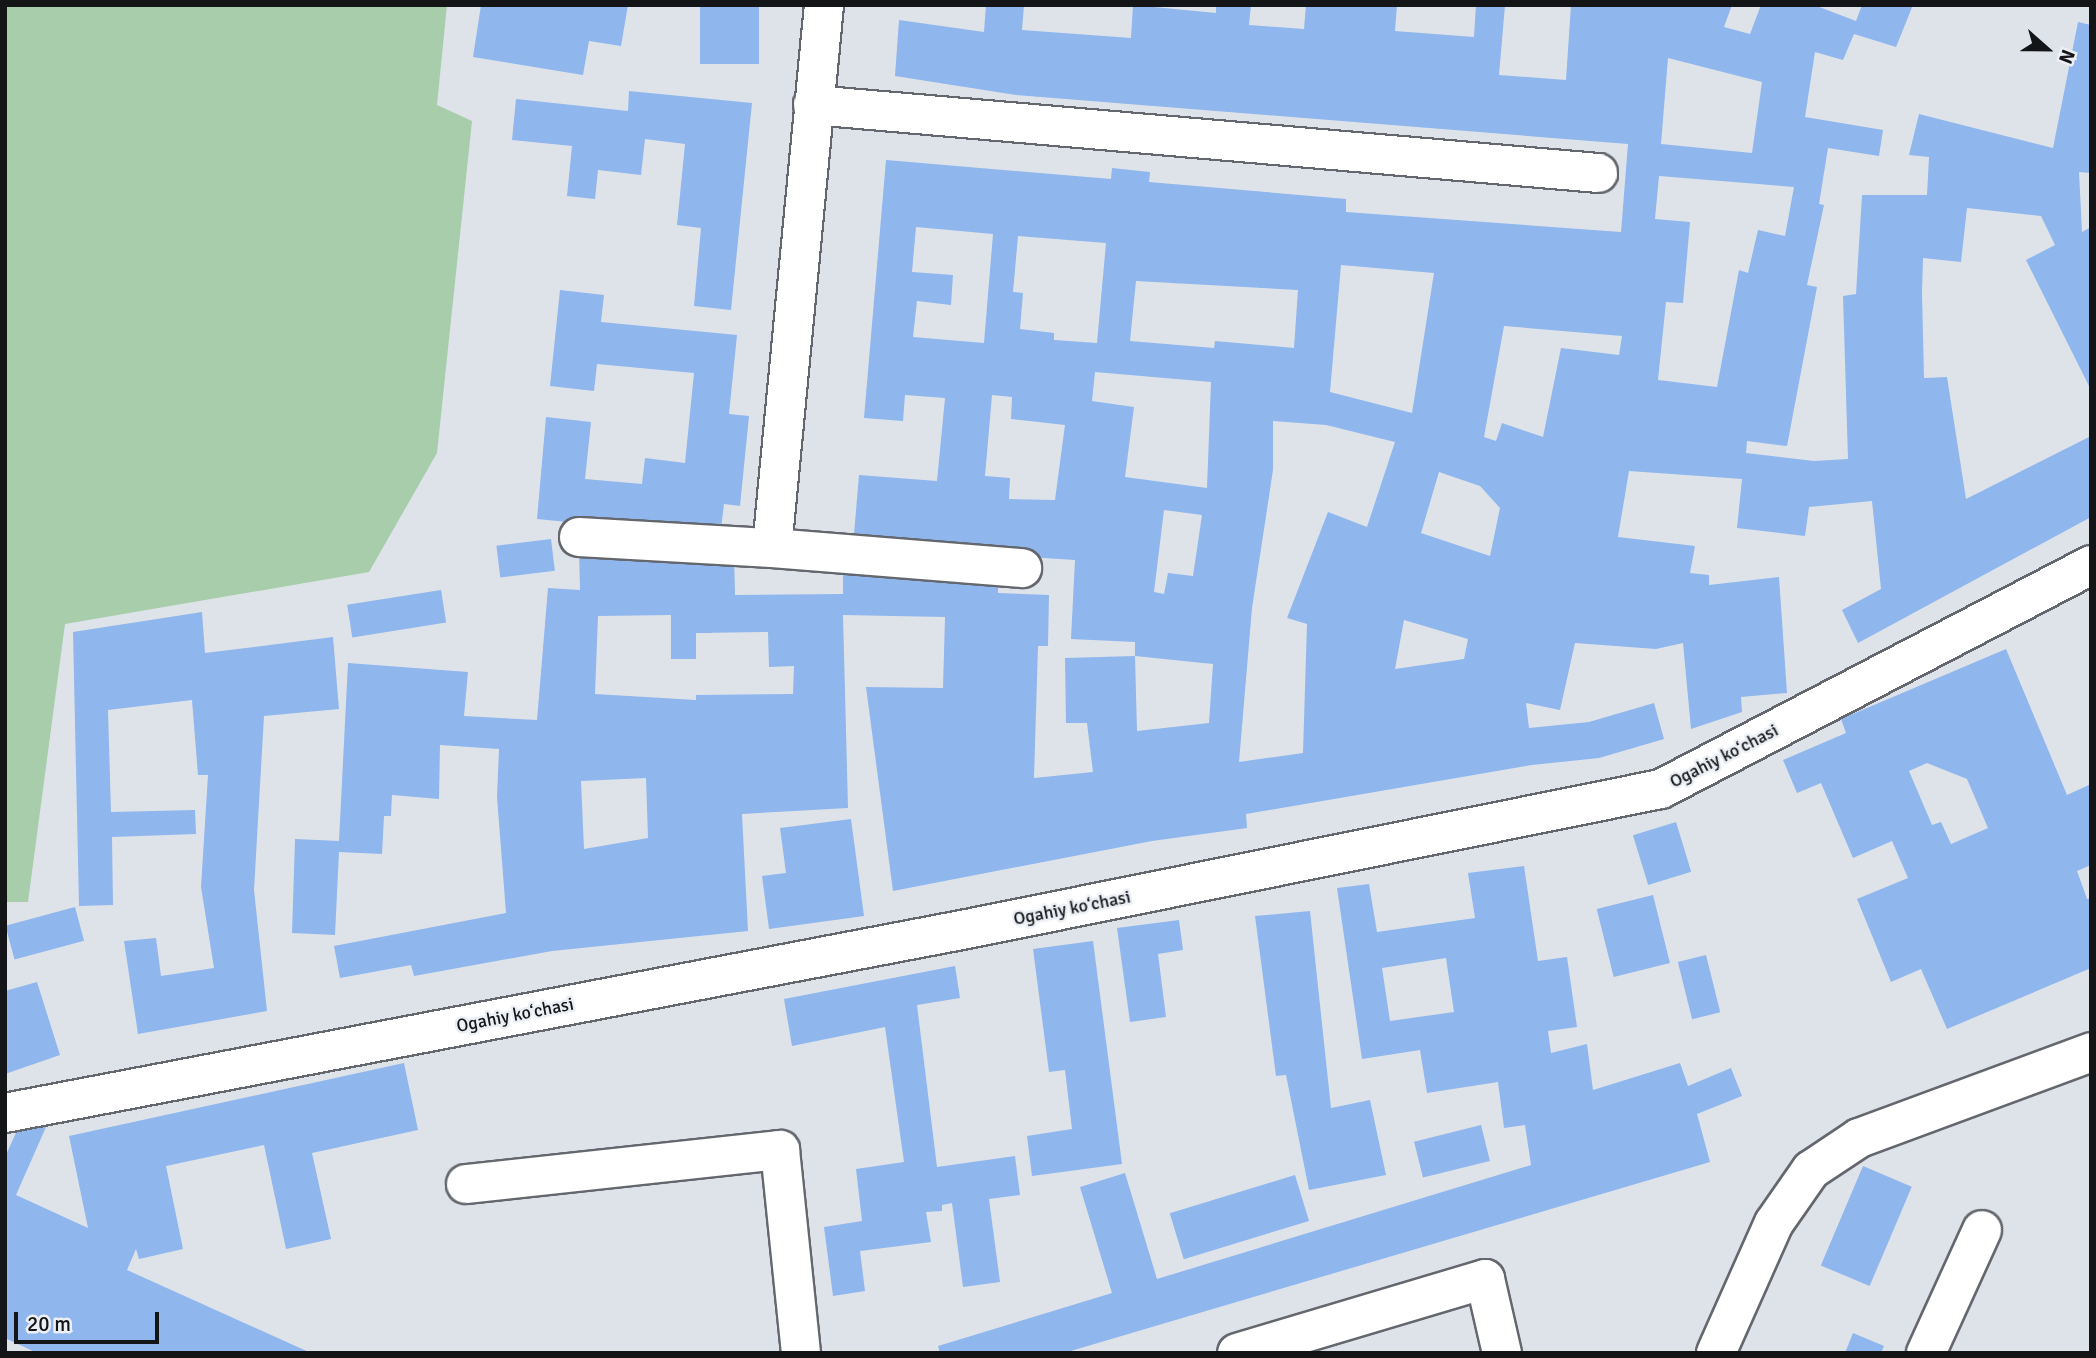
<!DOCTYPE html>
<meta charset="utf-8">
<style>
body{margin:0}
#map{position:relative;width:2096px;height:1358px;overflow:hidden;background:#dee3e9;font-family:Signika,sans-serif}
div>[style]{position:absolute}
.green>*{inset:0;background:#a8cdaa}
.building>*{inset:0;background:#8fb6ed;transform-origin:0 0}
.roads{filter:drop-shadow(2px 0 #64676d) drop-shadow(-2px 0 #64676d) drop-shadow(0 2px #64676d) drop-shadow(0 -2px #64676d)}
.minor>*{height:38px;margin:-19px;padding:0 19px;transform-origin:19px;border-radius:19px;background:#fff}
span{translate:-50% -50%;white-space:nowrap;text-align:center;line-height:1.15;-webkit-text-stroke:5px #ecf0f6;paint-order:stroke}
.street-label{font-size:18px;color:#131517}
.frame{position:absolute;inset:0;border:7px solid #131517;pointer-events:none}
.north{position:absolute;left:2012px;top:14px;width:70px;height:70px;-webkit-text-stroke:5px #ecf0f6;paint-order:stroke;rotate:111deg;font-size:19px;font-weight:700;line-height:28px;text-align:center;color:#131517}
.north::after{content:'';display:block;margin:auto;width:24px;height:32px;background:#131517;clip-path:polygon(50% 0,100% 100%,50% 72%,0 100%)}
.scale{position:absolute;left:14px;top:1312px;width:145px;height:32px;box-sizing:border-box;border:4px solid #131517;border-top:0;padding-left:9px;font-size:21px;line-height:24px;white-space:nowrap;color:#131517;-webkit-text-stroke:5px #ecf0f6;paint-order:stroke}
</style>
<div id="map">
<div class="green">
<i style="clip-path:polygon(5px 5px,447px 5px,437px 105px,472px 121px,437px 453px,369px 572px,65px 624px,28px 902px,5px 902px)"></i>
</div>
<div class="building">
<i style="clip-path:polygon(481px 5px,628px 5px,621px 46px,589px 41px,583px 75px,473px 57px)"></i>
<i style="left:700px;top:5px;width:59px;height:59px"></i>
<i style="clip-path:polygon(evenodd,986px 5px,1024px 5px,1022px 30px,1131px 38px,1133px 5px,1216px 13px,1216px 5px,1251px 5px,1249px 25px,1304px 29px,1306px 5px,1397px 5px,1395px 31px,1474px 37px,1476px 5px,1505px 5px,1499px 75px,1566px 80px,1571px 5px,1732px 5px,1724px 27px,1750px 34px,1761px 5px,1814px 5px,1856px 21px,1862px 5px,1913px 5px,1896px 47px,1854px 34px,1843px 60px,1815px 52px,1805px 117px,1883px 130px,1879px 156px,1828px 148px,1819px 204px,1824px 205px,1807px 285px,1817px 287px,1787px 446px,1747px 441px,1746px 453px,1814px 461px,1848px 459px,1843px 296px,1856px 294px,1862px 195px,1927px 195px,1929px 157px,1909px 155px,1919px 114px,2053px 148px,2078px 22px,2091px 25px,2091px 173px,2079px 172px,2082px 232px,2091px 227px,2091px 390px,2026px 260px,2055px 245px,2041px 216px,1967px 208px,1961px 262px,1923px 258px,1922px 293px,1924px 378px,1947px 377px,1966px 499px,2091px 436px,2091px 517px,1858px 643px,1842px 610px,1881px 589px,1872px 501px,1809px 507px,1805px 536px,1737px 528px,1742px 479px,1629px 471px,1618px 537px,1695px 546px,1690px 573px,1709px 575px,1709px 585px,1779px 577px,1787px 693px,1741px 697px,1742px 712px,1691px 729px,1683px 643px,1656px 649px,1575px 643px,1560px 710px,1526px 703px,1529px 728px,1589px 722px,1654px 703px,1664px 739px,1599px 758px,1532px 765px,1246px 814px,1247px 828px,1152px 841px,893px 891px,866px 687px,943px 688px,945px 617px,843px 615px,848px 808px,742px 814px,748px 931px,552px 951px,414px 976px,411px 965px,340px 978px,334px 946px,506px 913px,497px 797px,499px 749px,440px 745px,439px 799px,392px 795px,391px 816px,384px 816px,382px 854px,339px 852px,335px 935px,292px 933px,295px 839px,339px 841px,348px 663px,468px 672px,464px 716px,537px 720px,548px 588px,580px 590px,579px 548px,734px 553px,735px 595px,843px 594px,843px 568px,998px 572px,998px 593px,1049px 595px,1048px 646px,1038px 646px,1034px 778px,1093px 772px,1087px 723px,1066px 723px,1065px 658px,1135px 656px,1137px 731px,1209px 723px,1213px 664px,1135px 656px,1135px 642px,1071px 639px,1075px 560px,853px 546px,859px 475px,937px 481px,945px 398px,905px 395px,903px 421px,864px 418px,886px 160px,1111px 179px,1112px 168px,1150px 172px,1149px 182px,1346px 199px,1346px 212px,1621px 232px,1628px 144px,1016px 95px,895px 76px,899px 20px,984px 32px,986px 5px,1668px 58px,1762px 82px,1752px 153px,1661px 144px,1668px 58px,986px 5px,1659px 176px,1794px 187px,1785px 236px,1758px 230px,1748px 273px,1739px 270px,1717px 387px,1658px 380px,1666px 302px,1683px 303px,1690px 222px,1655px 219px,1659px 176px,986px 5px,916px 227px,993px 234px,984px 343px,913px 337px,917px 301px,951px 305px,953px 275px,912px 272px,916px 227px,986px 5px,1018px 236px,1106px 243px,1097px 343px,1054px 340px,1054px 333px,1020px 329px,1023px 293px,1013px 292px,1018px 236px,986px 5px,1341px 265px,1434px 273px,1412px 413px,1330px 392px,1341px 265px,986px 5px,1136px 281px,1298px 290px,1294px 348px,1215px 341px,1214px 348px,1130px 341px,1136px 281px,986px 5px,1504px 326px,1622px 336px,1619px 355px,1561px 348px,1543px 437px,1502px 423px,1496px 441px,1484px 437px,1504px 326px,986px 5px,1095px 372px,1211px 382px,1207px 488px,1125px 477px,1134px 407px,1092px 401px,1095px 372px,986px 5px,992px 395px,1012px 397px,1011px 419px,1065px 425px,1055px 500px,1009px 499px,1010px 478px,985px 476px,992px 395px,986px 5px,1273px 421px,1326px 425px,1395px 442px,1367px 527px,1328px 512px,1287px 618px,1307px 624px,1303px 753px,1239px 762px,1252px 608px,1273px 470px,1273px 421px,986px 5px,1439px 472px,1480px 486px,1500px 508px,1490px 556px,1421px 533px,1439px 472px,986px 5px,1164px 510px,1202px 515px,1193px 576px,1168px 573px,1164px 594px,1154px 592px,1164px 510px,986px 5px,671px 615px,671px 659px,696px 659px,696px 633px,768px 632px,769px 667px,794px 666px,793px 694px,696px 695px,696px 700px,595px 694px,598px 616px,671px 615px,986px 5px,1404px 620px,1468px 639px,1464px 659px,1395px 669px,1404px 620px,986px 5px,646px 778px,648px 838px,584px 849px,581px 781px,646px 778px)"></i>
<i style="clip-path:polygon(629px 91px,752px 103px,731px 310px,694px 306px,701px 228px,677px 225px,685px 144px,645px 139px,641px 175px,598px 170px,595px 199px,567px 196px,572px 146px,512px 140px,516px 99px,628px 111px)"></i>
<i style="clip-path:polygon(560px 290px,604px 295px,601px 322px,737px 335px,729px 414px,749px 416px,740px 506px,724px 504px,720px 537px,537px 519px,546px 417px,591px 422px,585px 479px,642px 484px,645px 458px,685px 463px,694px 373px,597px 364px,594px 391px,550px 386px)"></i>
<i style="left:551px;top:539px;width:32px;height:55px;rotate:83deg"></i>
<i style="left:441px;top:590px;width:33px;height:95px;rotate:81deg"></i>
<i style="clip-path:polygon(202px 612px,205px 653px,333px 637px,339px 709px,264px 716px,254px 890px,267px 1011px,138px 1034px,124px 941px,156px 938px,161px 976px,214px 968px,201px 887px,208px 775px,198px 775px,192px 700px,108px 710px,111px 812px,195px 810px,196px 834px,112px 837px,113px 905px,79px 906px,73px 632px)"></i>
<i style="clip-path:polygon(evenodd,2006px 649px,2067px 795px,2091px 784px,2091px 865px,2077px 871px,2087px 899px,2091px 898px,2091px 968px,1947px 1029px,1921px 969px,1891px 982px,1857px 899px,1908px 878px,1892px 841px,1853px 858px,1821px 783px,1797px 793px,1783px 760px,1846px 733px,1841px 719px,2006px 649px,1927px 763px,1967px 779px,1988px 828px,1951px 844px,1941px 822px,1932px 825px,1909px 771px,1927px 763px)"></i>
<i style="clip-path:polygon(851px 819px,864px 916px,769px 929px,762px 876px,786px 873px,780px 828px)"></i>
<i style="left:1676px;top:822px;width:52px;height:45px;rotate:73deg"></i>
<i style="clip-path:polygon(evenodd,1524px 866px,1538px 961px,1567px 957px,1577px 1027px,1548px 1031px,1551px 1053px,1587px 1044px,1593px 1090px,1680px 1063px,1688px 1086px,1731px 1068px,1742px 1096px,1697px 1114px,1710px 1162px,1064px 1353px,940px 1353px,938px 1346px,1112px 1293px,1080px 1187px,1125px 1173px,1157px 1279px,1531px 1165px,1525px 1125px,1504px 1128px,1498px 1082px,1427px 1093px,1420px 1050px,1362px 1059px,1337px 888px,1369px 884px,1377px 932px,1475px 918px,1468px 873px,1524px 866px,1446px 958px,1454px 1012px,1390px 1021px,1382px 968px,1446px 958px)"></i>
<i style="left:1653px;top:895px;width:70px;height:58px;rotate:76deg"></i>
<i style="left:75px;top:907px;width:35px;height:72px;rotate:75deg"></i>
<i style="clip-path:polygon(1310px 911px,1331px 1108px,1370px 1100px,1386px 1175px,1309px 1190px,1286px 1075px,1276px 1076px,1255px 916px)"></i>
<i style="clip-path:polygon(1179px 920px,1183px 950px,1158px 954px,1166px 1017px,1130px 1022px,1117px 928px)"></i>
<i style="clip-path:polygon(1093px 941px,1122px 1164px,1032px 1176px,1027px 1136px,1072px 1129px,1065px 1070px,1049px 1072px,1033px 949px)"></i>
<i style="left:1706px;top:955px;width:59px;height:29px;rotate:76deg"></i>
<i style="clip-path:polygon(955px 966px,960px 998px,917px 1005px,937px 1167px,1015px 1156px,1020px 1195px,989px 1199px,1000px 1282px,963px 1287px,952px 1203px,942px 1205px,942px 1211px,926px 1212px,931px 1242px,860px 1251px,865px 1291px,833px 1296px,824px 1227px,862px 1221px,856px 1169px,904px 1162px,885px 1027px,792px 1046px,784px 999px)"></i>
<i style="clip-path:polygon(37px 982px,60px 1055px,5px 1074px,5px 991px)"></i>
<i style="clip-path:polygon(404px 1063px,418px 1130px,312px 1153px,331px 1239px,286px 1249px,264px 1145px,166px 1166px,183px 1249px,139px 1259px,136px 1249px,127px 1270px,311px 1353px,37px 1353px,5px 1338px,5px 1157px,20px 1124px,50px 1118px,16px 1195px,88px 1228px,69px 1136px)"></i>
<i style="left:1481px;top:1125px;width:37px;height:69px;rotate:76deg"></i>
<i style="left:1863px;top:1166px;width:53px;height:108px;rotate:23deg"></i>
<i style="left:1295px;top:1175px;width:48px;height:131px;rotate:73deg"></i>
<i style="clip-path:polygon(1853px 1333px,1884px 1346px,1881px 1353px,1845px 1353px)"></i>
</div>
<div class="roads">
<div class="minor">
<i style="left:824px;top:5px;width:545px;rotate:95.47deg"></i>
<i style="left:772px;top:548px;width:251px;rotate:4.6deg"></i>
<i style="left:813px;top:105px;width:788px;rotate:4.95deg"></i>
<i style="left:579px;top:537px;width:193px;rotate:3.3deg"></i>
<i style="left:5px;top:1113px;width:979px;rotate:-10.83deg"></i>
<i style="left:967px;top:929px;width:708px;rotate:-11.41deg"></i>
<i style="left:1661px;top:789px;width:485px;rotate:-27.5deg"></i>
<i style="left:466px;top:1184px;width:316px;rotate:-6.2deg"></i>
<i style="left:780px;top:1150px;width:204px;rotate:84.1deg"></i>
<i style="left:1237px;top:1353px;width:259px;rotate:-16.6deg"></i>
<i style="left:1485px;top:1279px;width:76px;rotate:77.1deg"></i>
<i style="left:1716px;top:1353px;width:142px;rotate:-66deg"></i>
<i style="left:1774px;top:1223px;width:65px;rotate:-55.1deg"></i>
<i style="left:1811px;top:1170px;width:58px;rotate:-33.7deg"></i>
<i style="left:1859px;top:1138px;width:247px;rotate:-20.3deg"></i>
<i style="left:1926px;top:1353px;width:135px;rotate:-65.5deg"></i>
</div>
</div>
<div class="street-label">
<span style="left:1724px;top:756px;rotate:-27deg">Ogahiy koʻchasi</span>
<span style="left:1072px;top:908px;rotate:-11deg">Ogahiy koʻchasi</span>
<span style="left:515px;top:1015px;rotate:-11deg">Ogahiy koʻchasi</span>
</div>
<div class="frame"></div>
<div class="north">N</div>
<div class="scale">20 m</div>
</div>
